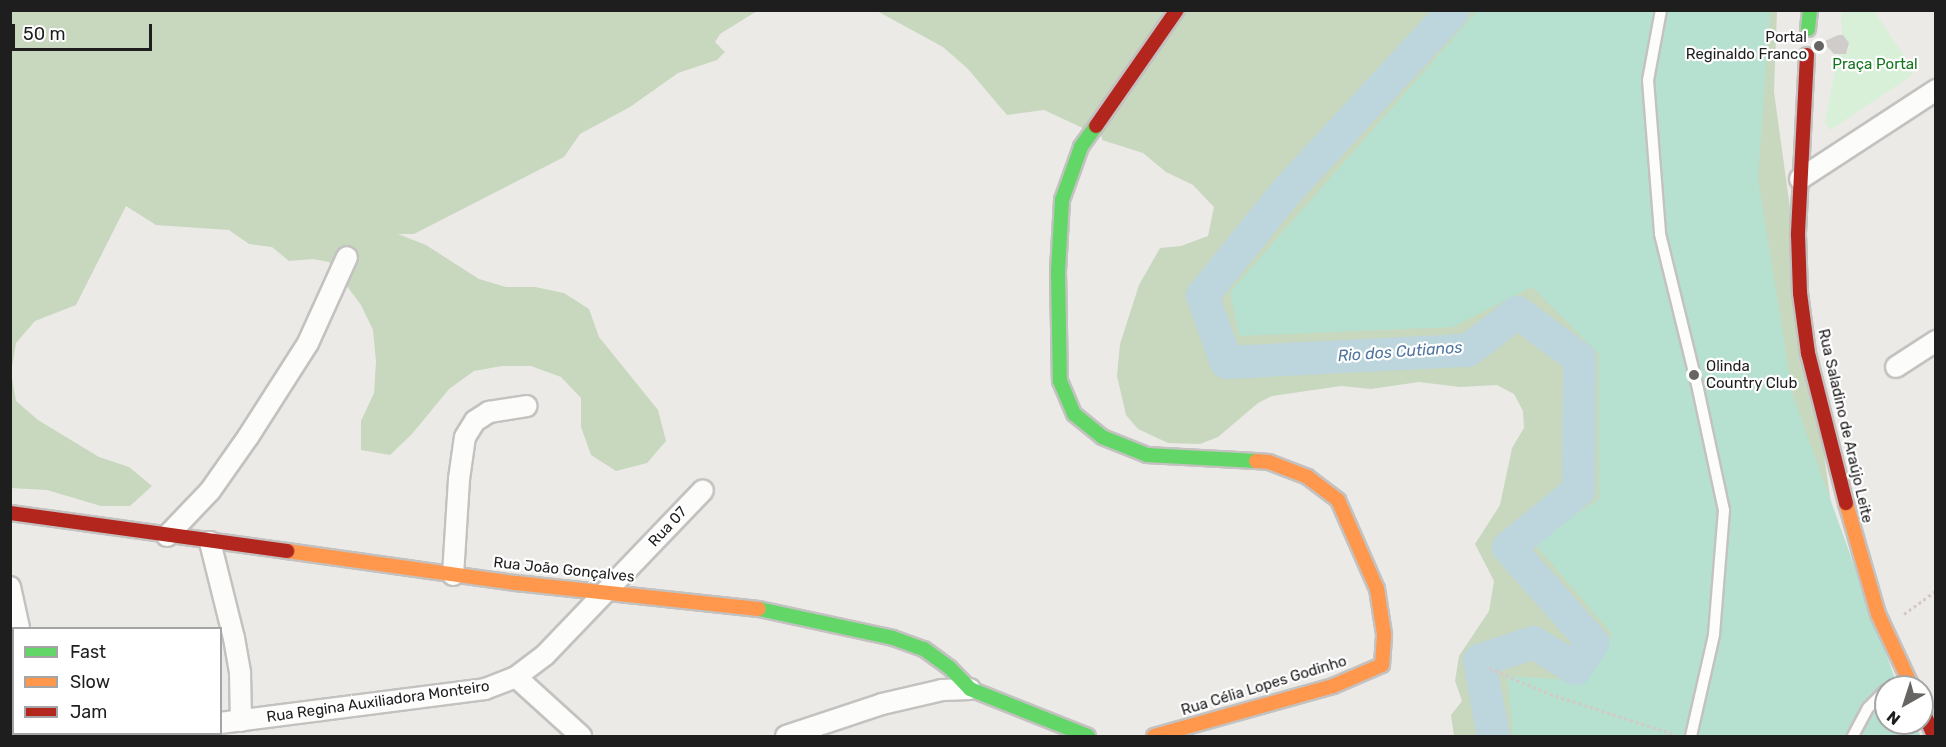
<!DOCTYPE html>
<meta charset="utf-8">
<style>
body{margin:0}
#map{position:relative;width:1946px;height:747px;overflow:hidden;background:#eceae7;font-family:Rubik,sans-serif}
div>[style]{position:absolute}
.forest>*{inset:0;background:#c7d8be}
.park>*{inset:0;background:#d7f0d7}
.pitch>*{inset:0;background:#b6e0cf}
.river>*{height:33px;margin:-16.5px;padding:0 16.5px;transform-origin:16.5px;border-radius:16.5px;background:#bdd5dc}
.building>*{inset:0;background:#cfccca}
.path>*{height:3px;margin-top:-1.5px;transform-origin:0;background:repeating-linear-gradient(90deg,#d5c9c7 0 3px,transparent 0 6px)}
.roads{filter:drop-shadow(2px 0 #c3c2c1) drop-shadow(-2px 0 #c3c2c1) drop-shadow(0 2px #c3c2c1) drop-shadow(0 -2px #c3c2c1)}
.lane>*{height:10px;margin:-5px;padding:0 5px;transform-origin:5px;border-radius:5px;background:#fcfcfb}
.street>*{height:20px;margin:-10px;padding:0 10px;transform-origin:10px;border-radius:10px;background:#fcfcfb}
.fast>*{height:14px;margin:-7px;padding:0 7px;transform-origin:7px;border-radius:7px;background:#63d668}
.slow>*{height:14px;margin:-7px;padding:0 7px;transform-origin:7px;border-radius:7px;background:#ff974d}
.jam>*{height:14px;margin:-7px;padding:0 7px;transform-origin:7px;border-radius:7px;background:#b3261e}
.dots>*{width:16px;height:16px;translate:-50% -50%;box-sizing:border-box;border:3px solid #fff;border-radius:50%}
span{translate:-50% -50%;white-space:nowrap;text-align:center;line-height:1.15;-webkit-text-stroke:4.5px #fff;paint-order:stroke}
.poi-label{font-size:15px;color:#1e1e1e}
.right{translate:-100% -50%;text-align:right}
.left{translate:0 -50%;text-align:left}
.park-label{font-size:15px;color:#14741f}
.street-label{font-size:15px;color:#1e1e1e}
.water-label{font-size:16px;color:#4f759f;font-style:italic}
.frame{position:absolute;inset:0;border:12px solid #1e1e1e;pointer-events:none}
.legend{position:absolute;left:12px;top:627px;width:210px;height:108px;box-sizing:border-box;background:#fff;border:2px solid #a5a5a5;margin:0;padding:8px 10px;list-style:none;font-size:18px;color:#1e1e1e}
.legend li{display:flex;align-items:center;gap:12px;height:30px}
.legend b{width:30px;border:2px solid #a5a5a5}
.north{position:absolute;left:1874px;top:675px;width:60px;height:60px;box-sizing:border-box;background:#fff;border:2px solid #a5a5a5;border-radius:50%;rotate:219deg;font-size:16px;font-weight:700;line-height:24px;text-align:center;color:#1e1e1e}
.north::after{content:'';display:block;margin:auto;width:21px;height:27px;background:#666564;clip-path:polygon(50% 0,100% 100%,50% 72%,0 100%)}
.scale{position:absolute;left:12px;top:24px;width:140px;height:27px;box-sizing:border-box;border:3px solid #1e1e1e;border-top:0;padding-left:8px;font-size:18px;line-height:21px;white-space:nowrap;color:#1e1e1e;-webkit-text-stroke:4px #fff;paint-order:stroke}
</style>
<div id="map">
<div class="forest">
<i style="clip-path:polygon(10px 11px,757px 11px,720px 34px,715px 42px,725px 52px,717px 60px,678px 73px,630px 107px,580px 134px,564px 157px,414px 234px,398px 234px,426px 245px,479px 279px,506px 287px,535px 287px,564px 293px,589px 309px,599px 337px,658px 410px,666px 441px,647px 463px,616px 471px,591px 455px,581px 427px,581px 398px,561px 377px,531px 366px,502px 366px,474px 371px,449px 389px,412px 434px,390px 455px,361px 450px,361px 421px,374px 393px,376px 362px,373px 330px,361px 305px,329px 262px,313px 259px,289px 261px,272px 247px,249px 244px,229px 230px,156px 225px,126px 206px,76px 305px,35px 321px,16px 343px,11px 373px,16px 401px,38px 420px,99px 457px,129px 467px,152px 486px,130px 506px,101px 506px,47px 490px,11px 488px)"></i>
<i style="clip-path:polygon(877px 11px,1777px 11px,1774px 92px,1863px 736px,1454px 736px,1451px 715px,1462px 701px,1455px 681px,1459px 656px,1489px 611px,1494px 581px,1475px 544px,1500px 505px,1512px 448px,1524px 428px,1523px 411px,1514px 394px,1497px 385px,1460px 387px,1419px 382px,1371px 389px,1341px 386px,1272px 396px,1258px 403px,1218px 437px,1200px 444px,1168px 443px,1138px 429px,1126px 415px,1117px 376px,1120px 344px,1139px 285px,1160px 248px,1181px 246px,1208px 236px,1214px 207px,1193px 185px,1166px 172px,1143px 153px,1102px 140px,1102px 137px,1044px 110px,1007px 115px,968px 69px,943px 47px)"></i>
</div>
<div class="park">
<i style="clip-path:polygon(1841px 11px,1874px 11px,1913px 69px,1911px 76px,1830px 130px,1825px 122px,1838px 55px,1846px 54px,1849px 49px,1849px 43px,1842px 34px)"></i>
</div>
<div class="pitch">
<i style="clip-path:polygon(1477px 11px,1770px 11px,1758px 179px,1793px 396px,1898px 687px,1886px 687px,1886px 723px,1914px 723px,1921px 736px,1513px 736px,1507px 676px,1578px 680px,1612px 634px,1533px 542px,1599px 499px,1599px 354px,1532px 287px,1453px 327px,1239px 336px,1230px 292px)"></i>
</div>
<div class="river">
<i style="left:1453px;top:10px;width:246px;rotate:132.7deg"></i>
<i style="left:1286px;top:191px;width:134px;rotate:128.9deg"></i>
<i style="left:1202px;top:295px;width:71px;rotate:70.3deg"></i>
<i style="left:1226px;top:362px;width:241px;rotate:-2.9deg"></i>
<i style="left:1467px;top:350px;width:63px;rotate:-37.2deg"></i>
<i style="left:1517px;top:312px;width:77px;rotate:36.6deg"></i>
<i style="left:1579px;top:358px;width:132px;rotate:90.4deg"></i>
<i style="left:1578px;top:490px;width:90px;rotate:140.8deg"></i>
<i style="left:1508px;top:547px;width:127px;rotate:48.5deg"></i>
<i style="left:1592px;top:642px;width:31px;rotate:123deg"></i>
<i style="left:1575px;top:668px;width:49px;rotate:-148.2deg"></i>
<i style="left:1533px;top:642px;width:57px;rotate:161.6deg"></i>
<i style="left:1479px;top:660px;width:77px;rotate:79.6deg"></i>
</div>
<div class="building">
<i style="clip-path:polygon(1838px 35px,1843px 35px,1849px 43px,1846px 54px,1834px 54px,1823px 42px)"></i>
</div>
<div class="path">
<i style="left:1904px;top:614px;width:39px;rotate:-36deg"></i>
<i style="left:1489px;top:668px;width:66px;rotate:23.1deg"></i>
<i style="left:1550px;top:694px;width:133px;rotate:17.9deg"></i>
</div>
<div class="roads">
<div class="lane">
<i style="left:1661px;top:10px;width:71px;rotate:100.5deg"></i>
<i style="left:1648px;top:80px;width:154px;rotate:85.5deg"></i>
<i style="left:1660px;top:234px;width:160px;rotate:76.2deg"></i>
<i style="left:1698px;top:389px;width:124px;rotate:77.9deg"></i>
<i style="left:1724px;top:510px;width:125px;rotate:94.6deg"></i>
<i style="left:1714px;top:635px;width:104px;rotate:102.8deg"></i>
<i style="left:1853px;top:736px;width:32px;rotate:-62deg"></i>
<i style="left:1868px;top:708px;width:25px;rotate:-45deg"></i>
</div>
<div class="street">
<i style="left:1800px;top:179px;width:163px;rotate:-33.2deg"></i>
<i style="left:1896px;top:367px;width:48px;rotate:-33deg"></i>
<i style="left:167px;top:536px;width:62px;rotate:-46.3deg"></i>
<i style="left:210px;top:491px;width:66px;rotate:-54.9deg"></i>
<i style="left:248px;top:437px;width:112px;rotate:-57.4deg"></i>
<i style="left:308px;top:343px;width:94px;rotate:-65.6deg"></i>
<i style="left:210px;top:542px;width:99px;rotate:76deg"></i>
<i style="left:234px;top:638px;width:36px;rotate:80deg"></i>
<i style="left:240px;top:673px;width:48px;rotate:88.8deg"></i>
<i style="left:453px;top:575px;width:96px;rotate:-86.4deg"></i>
<i style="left:459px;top:479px;width:42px;rotate:-81.9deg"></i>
<i style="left:465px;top:437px;width:19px;rotate:-58deg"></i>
<i style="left:475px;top:421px;width:17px;rotate:-33deg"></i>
<i style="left:489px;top:412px;width:38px;rotate:-9deg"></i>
<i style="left:10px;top:587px;width:42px;rotate:77.6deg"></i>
<i style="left:516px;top:677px;width:88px;rotate:42.2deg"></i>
<i style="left:220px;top:723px;width:267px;rotate:-7.3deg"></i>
<i style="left:485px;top:689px;width:33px;rotate:-21deg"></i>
<i style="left:516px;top:677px;width:36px;rotate:-37deg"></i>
<i style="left:545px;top:655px;width:228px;rotate:-46.2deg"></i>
<i style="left:40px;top:734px;width:2px;rotate:63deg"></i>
<i style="left:60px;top:736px;width:63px;rotate:-1.8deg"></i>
<i style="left:786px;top:736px;width:101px;rotate:-18.4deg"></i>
<i style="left:882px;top:704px;width:62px;rotate:-13.1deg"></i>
<i style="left:942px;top:690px;width:28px;rotate:-2deg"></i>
</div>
<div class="fast">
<i style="left:1808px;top:29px;width:19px;rotate:-84deg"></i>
<i style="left:1096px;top:126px;width:26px;rotate:126deg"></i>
<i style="left:1081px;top:147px;width:56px;rotate:109.7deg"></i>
<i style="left:1062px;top:200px;width:71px;rotate:93.2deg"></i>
<i style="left:1058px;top:271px;width:110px;rotate:89deg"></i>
<i style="left:1060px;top:381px;width:36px;rotate:67deg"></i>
<i style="left:1074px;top:414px;width:36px;rotate:39deg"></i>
<i style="left:1102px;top:437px;width:48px;rotate:21.8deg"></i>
<i style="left:1147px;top:455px;width:109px;rotate:3.2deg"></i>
<i style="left:759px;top:609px;width:137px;rotate:12.2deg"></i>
<i style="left:893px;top:638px;width:33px;rotate:20deg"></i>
<i style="left:924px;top:649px;width:32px;rotate:36deg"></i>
<i style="left:950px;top:668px;width:29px;rotate:46deg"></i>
<i style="left:970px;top:689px;width:127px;rotate:21.7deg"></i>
</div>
<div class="slow">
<i style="left:1846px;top:503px;width:116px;rotate:73.9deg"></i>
<i style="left:1878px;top:614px;width:81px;rotate:65deg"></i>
<i style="left:287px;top:551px;width:231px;rotate:8deg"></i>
<i style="left:516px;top:583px;width:244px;rotate:6.1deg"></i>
<i style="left:1154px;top:736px;width:186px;rotate:-15.6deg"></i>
<i style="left:1333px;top:686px;width:53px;rotate:-23.2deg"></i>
<i style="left:1382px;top:665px;width:31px;rotate:-86deg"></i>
<i style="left:1384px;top:634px;width:46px;rotate:-98.8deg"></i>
<i style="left:1377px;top:589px;width:97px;rotate:-113.7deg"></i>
<i style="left:1338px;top:500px;width:38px;rotate:-143deg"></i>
<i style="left:1308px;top:477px;width:42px;rotate:-159deg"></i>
<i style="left:1269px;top:462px;width:13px;rotate:-176deg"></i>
</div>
<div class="jam">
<i style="left:1807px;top:55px;width:180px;rotate:92.9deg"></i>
<i style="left:1798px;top:235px;width:58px;rotate:88deg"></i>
<i style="left:1800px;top:293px;width:61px;rotate:82.4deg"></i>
<i style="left:1808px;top:353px;width:155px;rotate:75.8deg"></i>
<i style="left:1096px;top:126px;width:141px;rotate:-55.1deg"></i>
<i style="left:10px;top:513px;width:280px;rotate:7.8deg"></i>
<i style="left:1922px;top:709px;width:30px;rotate:66deg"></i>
</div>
</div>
<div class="dots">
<i style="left:1819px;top:46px;background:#666564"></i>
<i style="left:1694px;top:375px;background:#666564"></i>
</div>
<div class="poi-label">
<span class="right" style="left:1807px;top:46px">Portal<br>Reginaldo Franco</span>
<span class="left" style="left:1706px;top:375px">Olinda<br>Country Club</span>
</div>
<div class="park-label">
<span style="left:1875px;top:65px">Praça Portal</span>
</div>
<div class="street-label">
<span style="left:1845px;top:426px;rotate:77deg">Rua Saladino de Araújo Leite</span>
<span style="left:668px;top:527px;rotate:-47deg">Rua 07</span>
<span style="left:564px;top:570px;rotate:6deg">Rua João Gonçalves</span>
<span style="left:1264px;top:686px;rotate:-17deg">Rua Célia Lopes Godinho</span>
<span style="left:378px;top:702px;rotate:-8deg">Rua Regina Auxiliadora Monteiro</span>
</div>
<div class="water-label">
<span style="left:1400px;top:352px;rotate:-4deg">Rio dos Cutianos</span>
</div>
<div class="frame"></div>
<ul class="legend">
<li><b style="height:8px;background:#63d668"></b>Fast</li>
<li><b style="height:8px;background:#ff974d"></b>Slow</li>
<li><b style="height:8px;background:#b3261e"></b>Jam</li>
</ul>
<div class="north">N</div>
<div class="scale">50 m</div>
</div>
